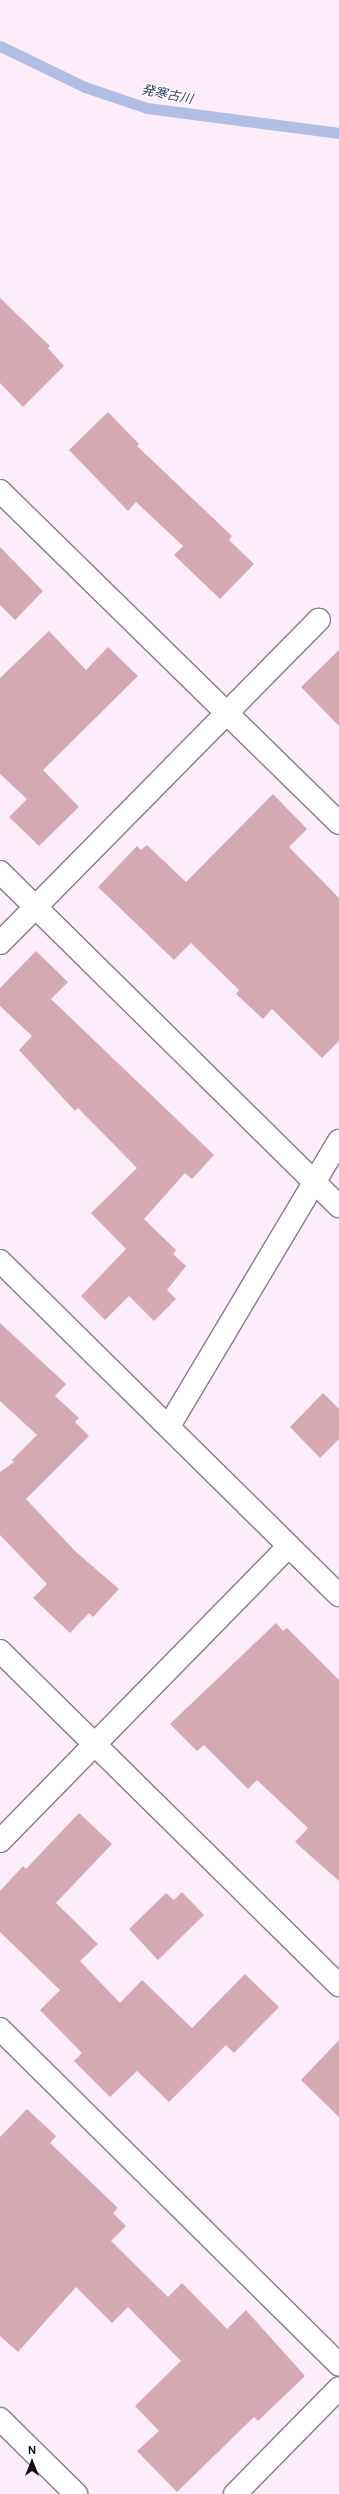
<!DOCTYPE html>
<meta charset="utf-8">
<style>
body{margin:0}
#map{position:relative;width:339px;height:2494px;overflow:hidden;background:#fdedfb;font-family:"DM Sans","Noto Sans JP",sans-serif}
div>[style]{position:absolute}
.stream>*{height:11px;margin:-5.5px;padding:0 5.5px;transform-origin:5.5px;border-radius:5.5px;background:#b1bee3}
.building>*{inset:0;background:#d5a9b4}
.roads{filter:drop-shadow(1px 0 #8c7b8a) drop-shadow(-1px 0 #8c7b8a) drop-shadow(0 1px #8c7b8a) drop-shadow(0 -1px #8c7b8a)}
.minor>*{height:22px;margin:-11px;padding:0 11px;transform-origin:11px;border-radius:11px;background:#fff}
span{translate:-50% -50%;white-space:nowrap;text-align:center;line-height:1.15;-webkit-text-stroke:3px #fff;paint-order:stroke}
.water-label{font-size:13px;color:#303e6e;font-style:italic}
.north{position:absolute;left:12px;top:2442px;width:40px;height:40px;-webkit-text-stroke:3px #fff;paint-order:stroke;rotate:0deg;font-size:11px;font-weight:700;line-height:16px;text-align:center;color:#150f14}
.north::after{content:'';display:block;margin:auto;width:14px;height:18px;background:#150f14;clip-path:polygon(50% 0,100% 100%,50% 72%,0 100%)}
</style>
<div id="map">
<div class="stream">
<i style="left:0;top:46px;width:94px;rotate:25.8deg"></i>
<i style="left:85px;top:87px;width:65px;rotate:18.7deg"></i>
<i style="left:147px;top:108px;width:194px;rotate:7.4deg"></i>
</div>
<div class="building">
<i style="clip-path:polygon(0 298px,50px 346px,48px 348px,64px 366px,23px 407px,0 383px)"></i>
<i style="clip-path:polygon(108px 412px,139px 444px,137px 446px,232px 536px,229px 540px,254px 564px,220px 599px,174px 555px,183px 546px,136px 502px,128px 511px,69px 450px)"></i>
<i style="clip-path:polygon(0 547px,43px 591px,15px 620px,0 605px)"></i>
<i style="clip-path:polygon(49px 631px,86px 670px,108px 647px,138px 676px,43px 770px,79px 807px,39px 846px,9px 817px,27px 799px,0 774px,0 678px)"></i>
<i style="clip-path:polygon(339px 650px,339px 726px,301px 687px)"></i>
<i style="clip-path:polygon(273px 794px,307px 829px,289px 847px,339px 898px,339px 1041px,322px 1058px,272px 1009px,263px 1019px,236px 994px,239px 990px,191px 943px,174px 960px,98px 887px,137px 846px,141px 850px,147px 845px,186px 882px)"></i>
<i style="clip-path:polygon(36px 951px,68px 982px,51px 999px,214px 1155px,192px 1179px,185px 1173px,144px 1219px,176px 1250px,173px 1254px,186px 1266px,167px 1290px,176px 1299px,154px 1321px,129px 1296px,105px 1320px,81px 1296px,126px 1249px,91px 1213px,137px 1168px,78px 1108px,75px 1111px,19px 1050px,32px 1036px,0 1006px,0 988px)"></i>
<i style="clip-path:polygon(0 1323px,66px 1384px,55px 1396px,79px 1418px,75px 1422px,89px 1436px,26px 1499px,76px 1552px,119px 1589px,93px 1617px,89px 1613px,70px 1633px,33px 1598px,47px 1584px,0 1535px,0 1472px,14px 1462px,12px 1460px,37px 1435px,0 1401px)"></i>
<i style="clip-path:polygon(323px 1393px,339px 1409px,339px 1439px,320px 1458px,290px 1427px)"></i>
<i style="clip-path:polygon(276px 1623px,283px 1631px,287px 1628px,339px 1680px,339px 1881px,295px 1842px,308px 1828px,257px 1780px,248px 1789px,204px 1745px,197px 1751px,170px 1724px)"></i>
<i style="clip-path:polygon(79px 1813px,112px 1844px,56px 1903px,98px 1944px,80px 1961px,120px 2003px,142px 1980px,192px 2028px,245px 1974px,279px 2007px,234px 2053px,226px 2045px,169px 2102px,137px 2071px,110px 2097px,74px 2061px,82px 2053px,40px 2010px,60px 1990px,0 1932px,0 1891px,23px 1866px,26px 1869px)"></i>
<i style="clip-path:polygon(182px 1892px,204px 1915px,158px 1960px,129px 1929px,166px 1893px,174px 1900px)"></i>
<i style="clip-path:polygon(339px 2040px,339px 2117px,301px 2080px)"></i>
<i style="clip-path:polygon(27px 2109px,56px 2136px,50px 2143px,118px 2208px,113px 2213px,126px 2226px,111px 2241px,168px 2297px,182px 2283px,227px 2329px,246px 2310px,305px 2376px,258px 2421px,254px 2417px,177px 2492px,137px 2451px,159px 2431px,135px 2406px,181px 2361px,128px 2307px,112px 2323px,76px 2287px,18px 2352px,0 2336px,0 2137px)"></i>
</div>
<div class="roads">
<div class="minor">
<i style="left:0;top:491px;width:474px;rotate:44.4deg"></i>
<i style="left:0;top:872px;width:476px;rotate:44.6deg"></i>
<i style="left:0;top:943px;width:454px;rotate:-45.4deg"></i>
<i style="left:0;top:1261px;width:476px;rotate:44.6deg"></i>
<i style="left:169px;top:1426px;width:332px;rotate:-59.2deg"></i>
<i style="left:0;top:1651px;width:476px;rotate:44.6deg"></i>
<i style="left:0;top:1841px;width:413px;rotate:-45.6deg"></i>
<i style="left:0;top:2029px;width:477px;rotate:44.7deg"></i>
<i style="left:0;top:2419px;width:107px;rotate:44.6deg"></i>
<i style="left:235px;top:2494px;width:148px;rotate:-45.5deg"></i>
</div>
</div>
<div class="water-label">
<span style="left:167px;top:95px;rotate:11deg">発寒古川</span>
</div>
<div class="north">N</div>
</div>
